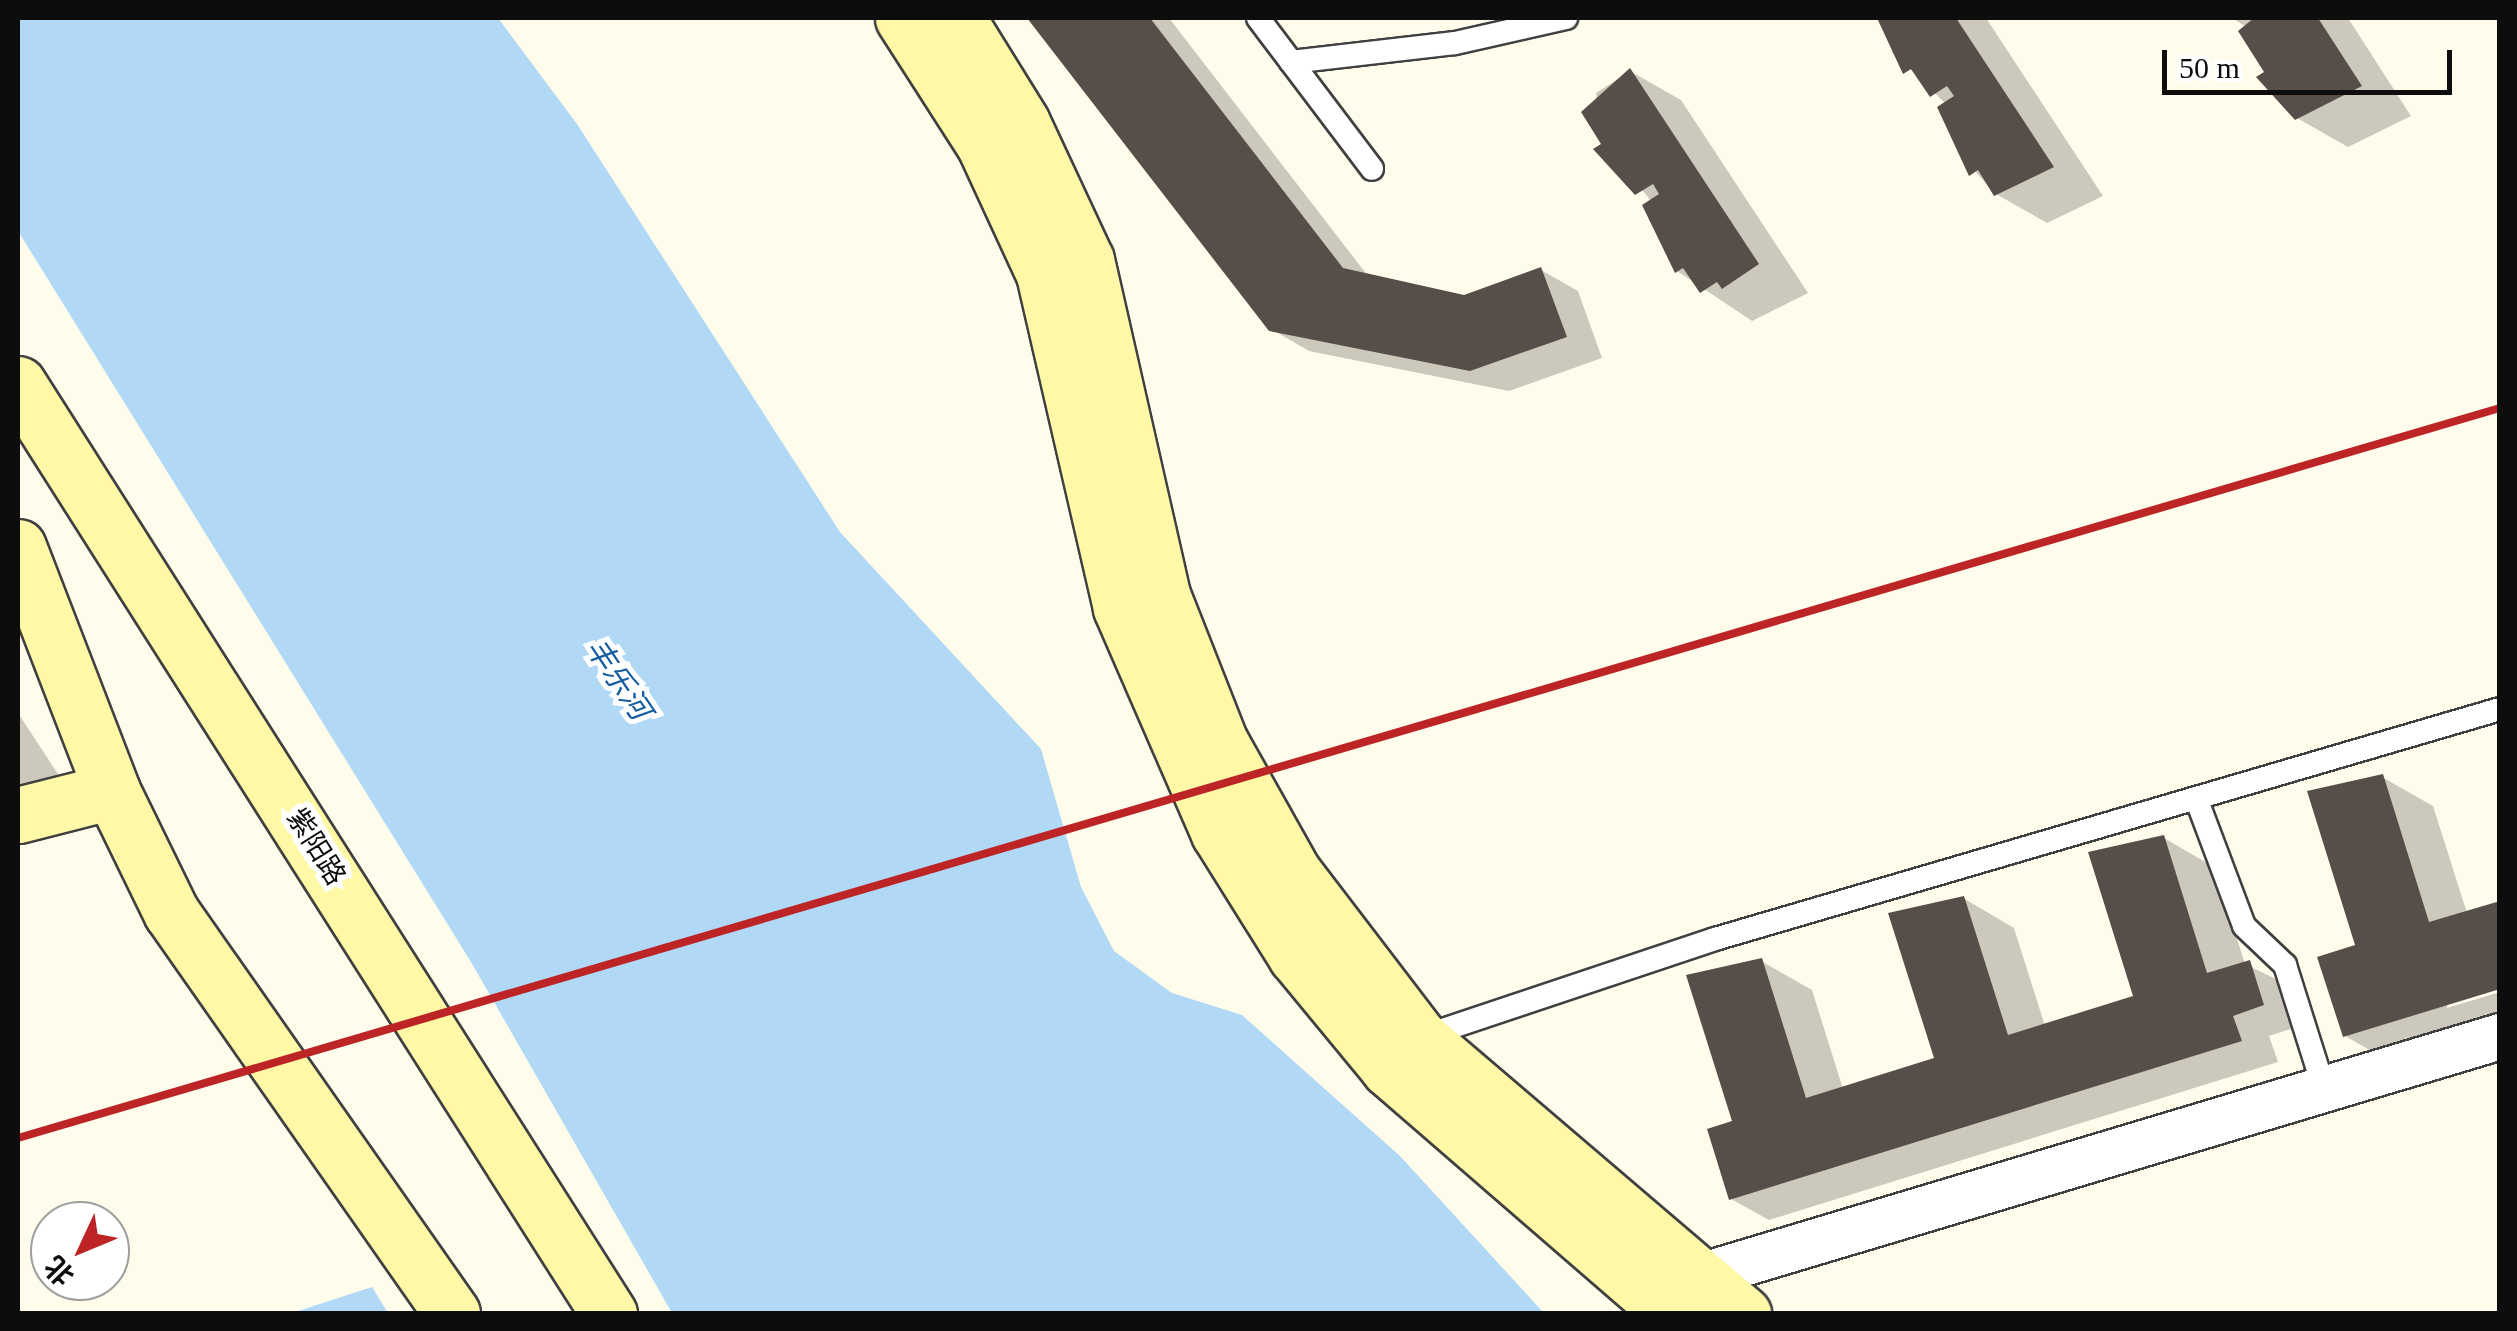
<!DOCTYPE html>
<meta charset="utf-8">
<style>
body{margin:0}
#map{position:relative;width:2517px;height:1331px;overflow:hidden;background:#fffcec;font-family:"Times New Roman","Noto Sans SC",serif}
div>[style]{position:absolute}
.water>*{inset:0;background:#b1d9f6}
.shadow>*{inset:0;background:#0003}
.building>*{inset:0;background:#554e49}
.roads{filter:drop-shadow(2px 0 #404040) drop-shadow(-2px 0 #404040) drop-shadow(0 2px #404040) drop-shadow(0 -2px #404040)}
.lane>*{height:22px;margin:-11px;padding:0 11px;transform-origin:11px;border-radius:11px;background:#fff}
.street>*{height:45px;margin:-22.5px;padding:0 22.5px;transform-origin:22.5px;border-radius:22.5px;background:#fff}
.secondary>*{height:55px;margin:-27.5px;padding:0 27.5px;transform-origin:27.5px;border-radius:27.5px;background:#fff9a7}
.rail>*{height:8px;margin:-4px;padding:0 4px;transform-origin:4px;border-radius:4px;background:#bd2425}
span{translate:-50% -50%;white-space:nowrap;text-align:center;line-height:1.15;-webkit-text-stroke:10px #fff;paint-order:stroke}
.street-label{font-size:28px;color:#0d0d0d}
.water-label{font-size:30px;color:#165d9f;font-style:italic}
.frame{position:absolute;inset:0;border:20px solid #0d0d0d;pointer-events:none}
.north{position:absolute;left:30px;top:1201px;width:100px;height:100px;box-sizing:border-box;background:#fff;border:2px solid #9e9e9e;border-radius:50%;rotate:226deg;font-size:28px;font-weight:700;line-height:40px;text-align:center;color:#0d0d0d}
.north::after{content:'';display:block;margin:auto;width:35px;height:45px;background:#bd2425;clip-path:polygon(50% 0,100% 100%,50% 72%,0 100%)}
.scale{position:absolute;left:2162px;top:50px;width:290px;height:45px;box-sizing:border-box;border:5px solid #0d0d0d;border-top:0;padding-left:12px;font-size:30px;line-height:35px;white-space:nowrap;color:#0d0d0d;-webkit-text-stroke:8px #fff;paint-order:stroke}
</style>
<div id="map">
<div class="water">
<i style="clip-path:polygon(18px 18px,498px 18px,577px 124px,840px 532px,1041px 749px,1081px 887px,1114px 951px,1172px 993px,1242px 1015px,1400px 1156px,1544px 1313px,672px 1313px,471px 962px,18px 231px)"></i>
<i style="clip-path:polygon(372px 1287px,388px 1313px,292px 1313px)"></i>
</div>
<div class="shadow">
<i style="clip-path:polygon(1030px 18px,1169px 18px,1368px 276px,1464px 298px,1541px 270px,1578px 291px,1602px 358px,1509px 391px,1309px 351px,1271px 329px)"></i>
<i style="clip-path:polygon(1880px 18px,1986px 18px,2103px 196px,2047px 223px,1996px 194px,1958px 153px,1966px 148px,1946px 104px,1891px 51px,1899px 46px)"></i>
<i style="clip-path:polygon(2348px 18px,2411px 116px,2348px 147px,2297px 118px,2248px 28px,2232px 18px)"></i>
<i style="clip-path:polygon(1630px 71px,1681px 100px,1808px 293px,1752px 321px,1677px 271px,1652px 202px,1604px 144px,1596px 93px)"></i>
<i style="clip-path:polygon(18px 713px,60px 777px,18px 805px)"></i>
<i style="clip-path:polygon(2382px 777px,2433px 806px,2467px 913px,2447px 1008px,2500px 992px,2500px 1021px,2382px 1057px,2345px 1036px)"></i>
<i style="clip-path:polygon(2164px 838px,2214px 867px,2245px 964px,2286px 984px,2300px 1026px,2269px 1036px,2278px 1062px,1769px 1220px,1731px 1199px,1761px 961px,1812px 990px,1843px 1089px,1937px 1060px,1963px 898px,2014px 928px,2045px 1026px,2136px 998px)"></i>
</div>
<div class="building">
<i style="clip-path:polygon(1027px 18px,1150px 18px,1343px 268px,1464px 295px,1541px 267px,1567px 337px,1470px 371px,1269px 331px)"></i>
<i style="clip-path:polygon(1877px 18px,1956px 18px,2054px 167px,1994px 196px,1978px 170px,1969px 176px,1937px 107px,1954px 96px,1947px 86px,1930px 97px,1911px 69px,1903px 74px)"></i>
<i style="clip-path:polygon(2254px 18px,2318px 18px,2362px 86px,2295px 120px,2256px 77px,2264px 72px,2238px 31px)"></i>
<i style="clip-path:polygon(1630px 68px,1759px 264px,1722px 289px,1717px 282px,1700px 293px,1683px 268px,1675px 273px,1642px 205px,1659px 194px,1653px 184px,1635px 195px,1593px 149px,1601px 144px,1581px 112px)"></i>
<i style="clip-path:polygon(2383px 774px,2429px 922px,2500px 901px,2500px 989px,2343px 1037px,2317px 957px,2355px 945px,2307px 791px)"></i>
<i style="clip-path:polygon(2164px 835px,2207px 973px,2250px 960px,2264px 1005px,2233px 1016px,2242px 1041px,1729px 1200px,1707px 1129px,1732px 1121px,1686px 975px,1762px 958px,1806px 1098px,1934px 1058px,1888px 913px,1964px 896px,2008px 1035px,2133px 996px,2088px 852px)"></i>
</div>
<div class="roads">
<div class="lane">
<i style="left:1258px;top:18px;width:189px;rotate:52.9deg"></i>
<i style="left:1291px;top:62px;width:165px;rotate:-6.6deg"></i>
<i style="left:1455px;top:43px;width:114px;rotate:-12.7deg"></i>
<i style="left:2196px;top:798px;width:137px;rotate:69.4deg"></i>
<i style="left:2244px;top:926px;width:57px;rotate:43.6deg"></i>
<i style="left:2285px;top:965px;width:130px;rotate:72.5deg"></i>
<i style="left:1422px;top:1037px;width:309px;rotate:-18.5deg"></i>
<i style="left:1715px;top:939px;width:818px;rotate:-16.33deg"></i>
</div>
<div class="street">
<i style="left:1696px;top:1277px;width:839px;rotate:-16.69deg"></i>
</div>
<div class="secondary">
<i style="left:903px;top:18px;width:150px;rotate:57.3deg"></i>
<i style="left:984px;top:144px;width:143px;rotate:65.2deg"></i>
<i style="left:1044px;top:274px;width:343px;rotate:77deg"></i>
<i style="left:1121px;top:608px;width:245px;rotate:66.5deg"></i>
<i style="left:1219px;top:833px;width:145px;rotate:58deg"></i>
<i style="left:1296px;top:956px;width:146px;rotate:50.5deg"></i>
<i style="left:1389px;top:1069px;width:374px;rotate:40.9deg"></i>
<i style="left:957px;top:18px;width:123px;rotate:58.2deg"></i>
<i style="left:1022px;top:123px;width:151px;rotate:65deg"></i>
<i style="left:1086px;top:260px;width:344px;rotate:77.2deg"></i>
<i style="left:1162px;top:595px;width:158px;rotate:68.5deg"></i>
<i style="left:1220px;top:742px;width:149px;rotate:60.7deg"></i>
<i style="left:1293px;top:872px;width:209px;rotate:52.6deg"></i>
<i style="left:1420px;top:1038px;width:425px;rotate:40.5deg"></i>
<i style="left:18px;top:384px;width:1102px;rotate:57.56deg"></i>
<i style="left:18px;top:547px;width:261px;rotate:68.9deg"></i>
<i style="left:112px;top:791px;width:135px;rotate:64deg"></i>
<i style="left:171px;top:912px;width:490px;rotate:55deg"></i>
<i style="left:18px;top:815px;width:97px;rotate:-14.3deg"></i>
</div>
</div>
<div class="rail">
<i style="left:18px;top:1138px;width:2587px;rotate:-16.39deg"></i>
</div>
<div class="street-label">
<span style="left:316px;top:847px;rotate:58deg">紫阳路</span>
</div>
<div class="water-label">
<span style="left:618px;top:679px;rotate:56deg">丰乐河</span>
</div>
<div class="frame"></div>
<div class="north">北</div>
<div class="scale">50 m</div>
</div>
